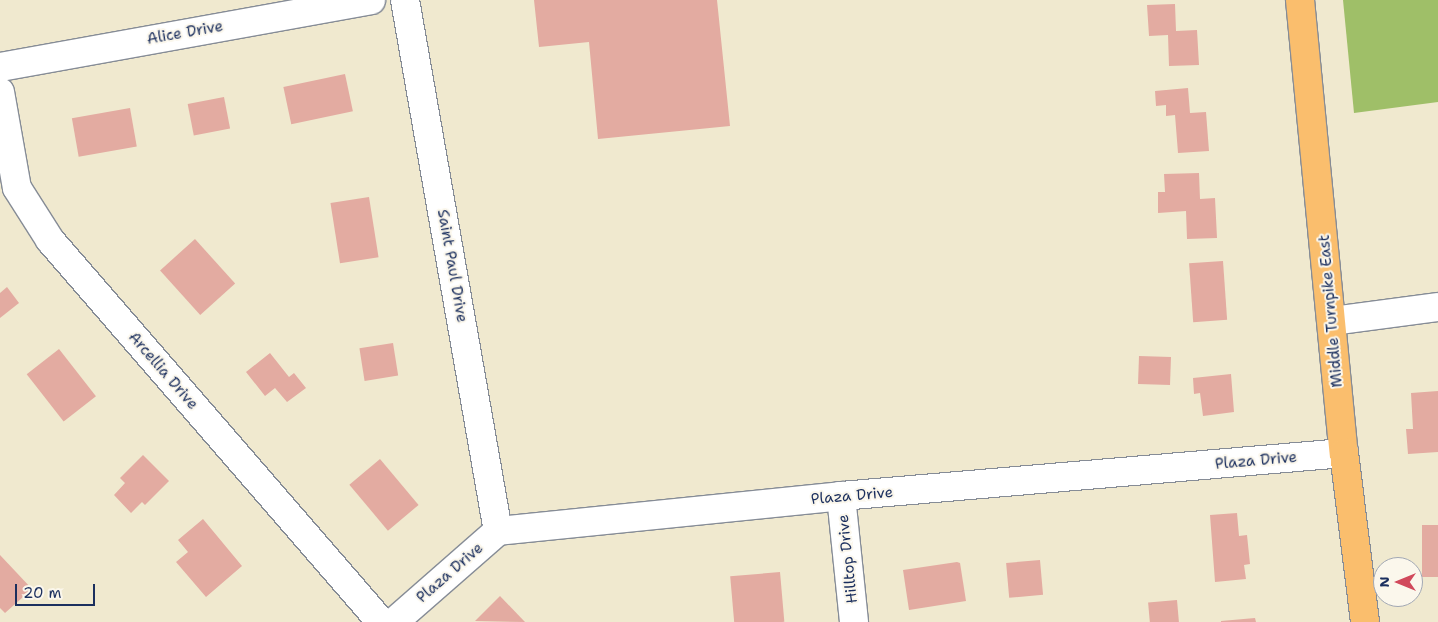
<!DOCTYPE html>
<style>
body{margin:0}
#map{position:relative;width:1438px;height:622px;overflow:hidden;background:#f0e9cf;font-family:"Shantell Sans",sans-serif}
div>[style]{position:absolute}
.green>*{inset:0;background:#9fbf68}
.building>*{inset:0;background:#e3aba1;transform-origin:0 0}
.roads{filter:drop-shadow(1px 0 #868c96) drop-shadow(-1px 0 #868c96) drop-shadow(0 1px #868c96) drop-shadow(0 -1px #868c96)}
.street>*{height:28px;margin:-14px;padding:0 14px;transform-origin:14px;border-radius:14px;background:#fff}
.primary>*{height:28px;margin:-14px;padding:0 14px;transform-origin:14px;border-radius:14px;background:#fabe6d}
span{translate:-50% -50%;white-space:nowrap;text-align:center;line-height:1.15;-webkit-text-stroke:4px #fbf7ec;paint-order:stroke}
.street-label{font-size:15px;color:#1b2f5e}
.north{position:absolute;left:1373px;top:557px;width:50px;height:50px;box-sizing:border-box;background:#fbf7ec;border:1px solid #a1a7b3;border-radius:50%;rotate:270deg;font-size:14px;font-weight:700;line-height:20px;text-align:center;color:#1b2f5e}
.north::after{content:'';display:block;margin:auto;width:18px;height:22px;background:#d1495b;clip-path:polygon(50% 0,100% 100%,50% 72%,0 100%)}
.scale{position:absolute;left:15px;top:584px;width:80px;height:22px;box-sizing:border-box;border:2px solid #1b2f5e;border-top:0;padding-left:6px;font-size:15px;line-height:18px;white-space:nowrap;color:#1b2f5e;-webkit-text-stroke:4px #fbf7ec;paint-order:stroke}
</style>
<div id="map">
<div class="green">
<i style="clip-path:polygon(1343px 0,1438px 0,1438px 102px,1354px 113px)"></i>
</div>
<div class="building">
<i style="clip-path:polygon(534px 0,717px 0,730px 126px,598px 139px,589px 42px,539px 47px)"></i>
<i style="clip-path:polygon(1175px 4px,1176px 31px,1197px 30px,1199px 65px,1169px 66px,1168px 35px,1149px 36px,1147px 5px)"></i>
<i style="left:345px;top:74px;width:38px;height:63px;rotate:78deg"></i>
<i style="clip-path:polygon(1188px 88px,1190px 113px,1206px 112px,1209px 151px,1178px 153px,1175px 115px,1166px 116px,1166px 105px,1156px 106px,1155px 91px)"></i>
<i style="left:224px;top:97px;width:32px;height:37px;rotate:79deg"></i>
<i style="left:130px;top:108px;width:39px;height:59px;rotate:80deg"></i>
<i style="clip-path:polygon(1199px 173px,1200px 199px,1215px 198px,1217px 238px,1187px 239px,1186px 211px,1158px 213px,1158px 192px,1165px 192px,1164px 174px)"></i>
<i style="left:369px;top:197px;width:61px;height:39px;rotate:81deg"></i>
<i style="left:195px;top:239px;width:60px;height:47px;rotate:48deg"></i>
<i style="left:1223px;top:261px;width:59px;height:34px;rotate:86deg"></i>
<i style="clip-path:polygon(7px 287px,19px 303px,0 318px,0 293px)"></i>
<i style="left:393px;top:343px;width:33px;height:34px;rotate:81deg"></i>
<i style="left:59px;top:349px;width:60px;height:41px;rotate:52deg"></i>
<i style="clip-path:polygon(270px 353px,289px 377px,294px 373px,306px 388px,287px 402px,275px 388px,265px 396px,246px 372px)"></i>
<i style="left:1139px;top:356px;width:32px;height:28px;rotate:2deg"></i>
<i style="clip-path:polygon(1231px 374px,1234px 412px,1203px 416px,1200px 393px,1194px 394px,1193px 378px)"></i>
<i style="clip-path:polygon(1438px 391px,1438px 452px,1408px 454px,1406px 429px,1413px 429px,1411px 393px)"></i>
<i style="clip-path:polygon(143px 455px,169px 481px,145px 505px,142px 502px,131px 513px,114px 495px,125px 483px,120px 478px)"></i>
<i style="left:380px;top:459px;width:60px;height:40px;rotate:50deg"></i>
<i style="clip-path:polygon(1237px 513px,1239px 536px,1247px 535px,1250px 564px,1244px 565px,1246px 579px,1215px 582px,1210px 515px)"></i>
<i style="clip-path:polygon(203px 519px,242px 566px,206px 597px,176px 562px,188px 552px,178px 540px)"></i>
<i style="left:1438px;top:525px;width:52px;height:16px;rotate:90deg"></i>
<i style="clip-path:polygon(0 555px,32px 589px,5px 613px,0 608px)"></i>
<i style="left:1040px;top:560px;width:35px;height:34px;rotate:85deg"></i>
<i style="clip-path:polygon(957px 562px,960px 563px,966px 601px,909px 610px,903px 570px)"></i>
<i style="left:780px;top:572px;width:50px;height:50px;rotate:85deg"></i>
<i style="clip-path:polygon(500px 596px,525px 622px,475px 621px)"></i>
<i style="left:1177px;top:600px;width:22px;height:29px;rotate:85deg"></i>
<i style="clip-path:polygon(1255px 618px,1256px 622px,1221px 622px,1221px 621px)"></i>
</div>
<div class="roads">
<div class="street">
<i style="left:405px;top:0;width:539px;rotate:80.07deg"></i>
<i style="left:0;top:67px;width:377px;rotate:-10.2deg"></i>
<i style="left:0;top:92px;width:97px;rotate:80deg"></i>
<i style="left:17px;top:188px;width:62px;rotate:57.6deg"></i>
<i style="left:50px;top:240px;width:505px;rotate:49.09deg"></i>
<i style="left:1332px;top:321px;width:107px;rotate:-7.5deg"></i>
<i style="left:841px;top:496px;width:127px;rotate:84.1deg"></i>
<i style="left:394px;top:622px;width:138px;rotate:-41.2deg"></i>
<i style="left:498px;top:531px;width:345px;rotate:-5.8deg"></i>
<i style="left:841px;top:496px;width:505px;rotate:-4.89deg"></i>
</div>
<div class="primary">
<i style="left:1300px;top:0;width:455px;rotate:84.5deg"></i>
<i style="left:1344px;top:453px;width:170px;rotate:82.9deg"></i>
</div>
</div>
<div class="street-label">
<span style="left:185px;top:33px;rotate:-10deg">Alice Drive</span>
<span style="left:452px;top:266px;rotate:80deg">Saint Paul Drive</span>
<span style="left:1331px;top:311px;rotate:-95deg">Middle Turnpike East</span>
<span style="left:163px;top:371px;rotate:49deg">Arcellia Drive</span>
<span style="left:1256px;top:461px;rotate:-5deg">Plaza Drive</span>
<span style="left:852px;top:496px;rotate:-5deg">Plaza Drive</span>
<span style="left:848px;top:559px;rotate:-96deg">Hilltop Drive</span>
<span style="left:450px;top:573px;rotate:-41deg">Plaza Drive</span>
</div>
<div class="north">N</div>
<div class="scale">20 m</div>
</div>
